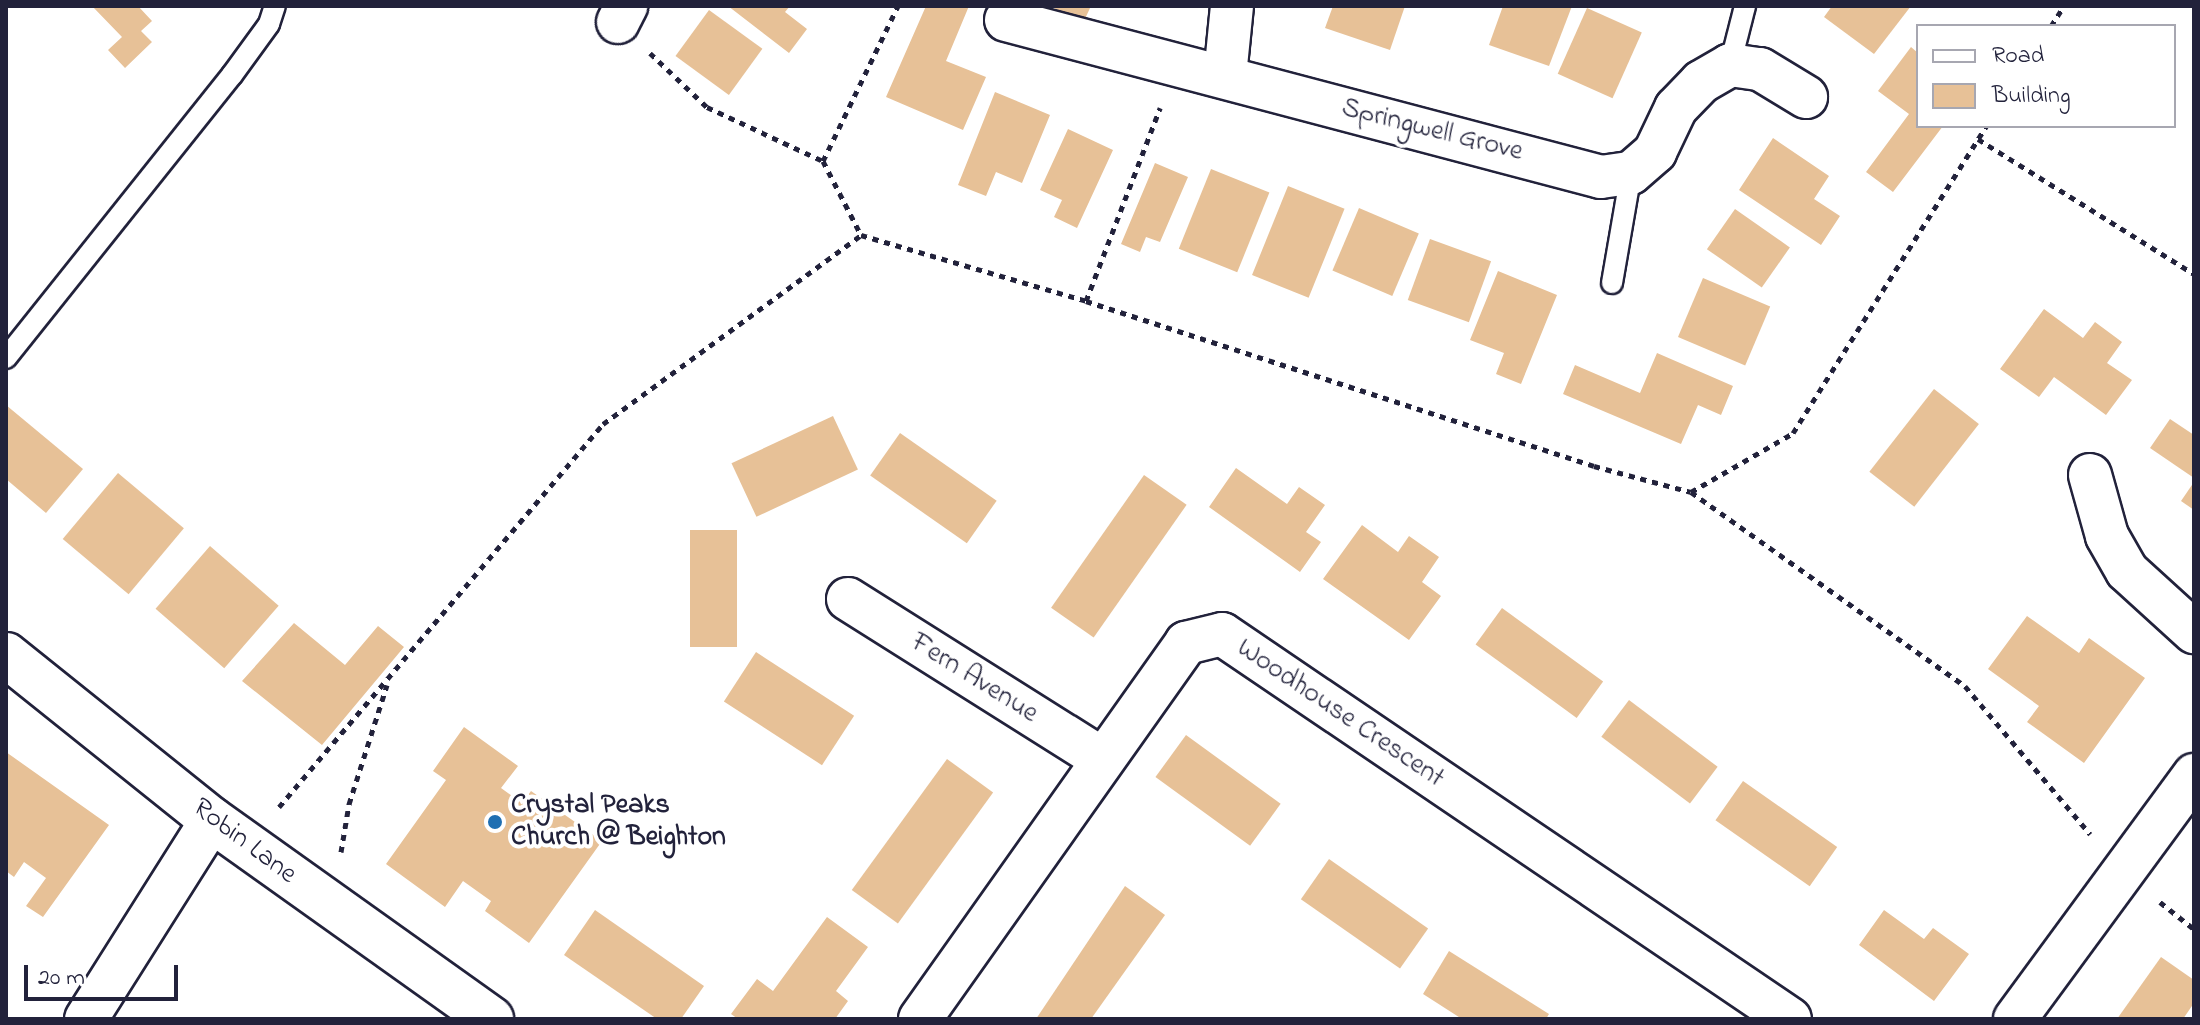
<!DOCTYPE html>
<style>
body{margin:0}
#map{position:relative;width:2200px;height:1025px;overflow:hidden;background:#fff;font-family:"Indie Flower",sans-serif}
div>[style]{position:absolute}
.building>*{inset:0;background:#e7c197;transform-origin:0 0}
.path>*{height:5px;margin-top:-2.5px;transform-origin:0;background:repeating-linear-gradient(90deg,#22223b 0 6px,transparent 0 12px)}
.roads{filter:drop-shadow(2px 0 #22223b) drop-shadow(-2px 0 #22223b) drop-shadow(0 2px #22223b) drop-shadow(0 -2px #22223b)}
.service>*{height:20px;margin:-10px;padding:0 10px;transform-origin:10px;border-radius:10px;background:#fff}
.minor>*{height:42px;margin:-21px;padding:0 21px;transform-origin:21px;border-radius:21px;background:#fff}
.tertiary>*{height:44px;margin:-22px;padding:0 22px;transform-origin:22px;border-radius:22px;background:#fff}
.dots>*{width:22px;height:22px;translate:-50% -50%;box-sizing:border-box;border:4px solid #fff;border-radius:50%}
span{translate:-50% -50%;white-space:nowrap;text-align:center;line-height:1.15;-webkit-text-stroke:8px #fff;paint-order:stroke}
.street-label{font-size:28px;color:#22223b}
.poi-label{font-size:28px;color:#22223b;font-weight:700}
.left{translate:0 -50%;text-align:left}
.frame{position:absolute;inset:0;border:8px solid #22223b;pointer-events:none}
.legend{position:absolute;left:1916px;top:24px;width:260px;height:104px;box-sizing:border-box;background:#fff;border:2px solid #a7a7b1;margin:0;padding:10px 14px;list-style:none;font-size:24px;color:#22223b}
.legend li{display:flex;align-items:center;gap:16px;height:40px}
.legend b{width:40px;border:2px solid #a7a7b1}
.scale{position:absolute;left:24px;top:965px;width:154px;height:36px;box-sizing:border-box;border:4px solid #22223b;border-top:0;padding-left:10px;font-size:24px;line-height:28px;white-space:nowrap;color:#22223b;-webkit-text-stroke:6px #fff;paint-order:stroke}
</style>
<div id="map">
<div class="building">
<i style="clip-path:polygon(92px 6px,138px 6px,152px 21px,141px 31px,152px 42px,125px 68px,108px 50px,122px 37px)"></i>
<i style="clip-path:polygon(728px 6px,790px 6px,785px 12px,807px 29px,789px 53px)"></i>
<i style="clip-path:polygon(926px 6px,969px 6px,946px 61px,986px 77px,963px 130px,886px 97px)"></i>
<i style="clip-path:polygon(1050px 6px,1091px 6px,1083px 23px)"></i>
<i style="clip-path:polygon(1333px 6px,1405px 6px,1390px 50px,1325px 28px)"></i>
<i style="clip-path:polygon(1503px 6px,1572px 6px,1549px 66px,1489px 45px)"></i>
<i style="clip-path:polygon(1832px 6px,1911px 6px,1874px 54px,1824px 17px)"></i>
<i style="left:1587px;top:8px;width:60px;height:72px;rotate:24deg"></i>
<i style="left:709px;top:10px;width:66px;height:57px;rotate:36deg"></i>
<i style="clip-path:polygon(1911px 47px,1918px 53px,1918px 126px,1943px 126px,1893px 192px,1866px 172px,1909px 114px,1878px 91px)"></i>
<i style="clip-path:polygon(995px 92px,1050px 115px,1022px 183px,996px 172px,986px 196px,958px 185px)"></i>
<i style="clip-path:polygon(1068px 129px,1113px 150px,1077px 228px,1054px 217px,1062px 200px,1040px 190px)"></i>
<i style="clip-path:polygon(1773px 138px,1829px 176px,1814px 199px,1840px 216px,1821px 245px,1739px 190px)"></i>
<i style="clip-path:polygon(1155px 163px,1188px 177px,1160px 242px,1146px 237px,1140px 252px,1121px 244px)"></i>
<i style="left:1211px;top:169px;width:63px;height:86px;rotate:22deg"></i>
<i style="left:1288px;top:186px;width:61px;height:96px;rotate:22deg"></i>
<i style="left:1359px;top:208px;width:65px;height:68px;rotate:23deg"></i>
<i style="left:1735px;top:209px;width:67px;height:49px;rotate:35deg"></i>
<i style="left:1430px;top:239px;width:65px;height:65px;rotate:20deg"></i>
<i style="clip-path:polygon(1498px 271px,1557px 295px,1521px 384px,1496px 374px,1504px 353px,1470px 340px)"></i>
<i style="left:1703px;top:278px;width:73px;height:64px;rotate:23deg"></i>
<i style="clip-path:polygon(2044px 309px,2083px 338px,2095px 322px,2122px 342px,2107px 363px,2132px 380px,2106px 415px,2054px 377px,2039px 397px,2000px 369px)"></i>
<i style="clip-path:polygon(1657px 353px,1733px 386px,1721px 415px,1698px 405px,1681px 444px,1563px 394px,1575px 365px,1640px 393px)"></i>
<i style="left:1934px;top:389px;width:57px;height:105px;rotate:38deg"></i>
<i style="clip-path:polygon(6px 405px,83px 469px,46px 513px,6px 479px)"></i>
<i style="left:833px;top:416px;width:59px;height:112px;rotate:65deg"></i>
<i style="clip-path:polygon(2170px 419px,2194px 435px,2194px 478px,2150px 448px)"></i>
<i style="left:900px;top:433px;width:118px;height:52px;rotate:35deg"></i>
<i style="clip-path:polygon(1236px 468px,1287px 504px,1299px 487px,1325px 505px,1306px 532px,1321px 542px,1300px 572px,1209px 507px)"></i>
<i style="left:118px;top:473px;width:86px;height:86px;rotate:40deg"></i>
<i style="left:1144px;top:475px;width:52px;height:162px;rotate:35deg"></i>
<i style="clip-path:polygon(2194px 482px,2194px 510px,2181px 501px)"></i>
<i style="clip-path:polygon(1362px 525px,1398px 552px,1409px 536px,1439px 557px,1422px 582px,1441px 596px,1409px 640px,1323px 579px)"></i>
<i style="left:737px;top:530px;width:117px;height:47px;rotate:90deg"></i>
<i style="left:210px;top:546px;width:91px;height:83px;rotate:41deg"></i>
<i style="left:1502px;top:608px;width:125px;height:45px;rotate:36deg"></i>
<i style="clip-path:polygon(2027px 616px,2079px 653px,2089px 638px,2145px 678px,2084px 763px,2027px 722px,2039px 706px,1988px 669px)"></i>
<i style="clip-path:polygon(294px 623px,345px 665px,378px 626px,404px 647px,322px 745px,242px 681px)"></i>
<i style="left:756px;top:652px;width:117px;height:59px;rotate:33deg"></i>
<i style="left:1629px;top:700px;width:111px;height:46px;rotate:37deg"></i>
<i style="clip-path:polygon(464px 727px,518px 766px,501px 788px,522px 803px,531px 791px,602px 841px,529px 943px,485px 911px,491px 901px,463px 881px,445px 907px,386px 864px,446px 780px,433px 771px)"></i>
<i style="left:1186px;top:735px;width:117px;height:52px;rotate:36deg"></i>
<i style="clip-path:polygon(6px 752px,109px 825px,43px 917px,26px 906px,46px 878px,24px 862px,14px 877px,6px 871px)"></i>
<i style="left:947px;top:759px;width:57px;height:162px;rotate:36deg"></i>
<i style="left:1743px;top:781px;width:115px;height:48px;rotate:35deg"></i>
<i style="left:1329px;top:859px;width:121px;height:49px;rotate:35deg"></i>
<i style="clip-path:polygon(1125px 886px,1165px 915px,1091px 1019px,1036px 1019px)"></i>
<i style="clip-path:polygon(595px 910px,704px 986px,681px 1019px,657px 1019px,564px 955px)"></i>
<i style="clip-path:polygon(1884px 910px,1924px 939px,1933px 928px,1969px 954px,1934px 1001px,1859px 945px)"></i>
<i style="clip-path:polygon(827px 917px,868px 947px,836px 991px,848px 1001px,835px 1019px,738px 1019px,731px 1014px,757px 979px,773px 991px)"></i>
<i style="clip-path:polygon(1449px 951px,1549px 1014px,1546px 1019px,1462px 1019px,1423px 994px)"></i>
<i style="clip-path:polygon(2161px 957px,2194px 980px,2194px 1003px,2183px 1019px,2117px 1019px)"></i>
</div>
<div class="path">
<i style="left:2051px;top:26px;width:24px;rotate:-57deg"></i>
<i style="left:650px;top:53px;width:79px;rotate:43.5deg"></i>
<i style="left:707px;top:107px;width:128px;rotate:25deg"></i>
<i style="left:823px;top:161px;width:172px;rotate:-64.2deg"></i>
<i style="left:1978px;top:139px;width:255px;rotate:32deg"></i>
<i style="left:823px;top:161px;width:83px;rotate:62.8deg"></i>
<i style="left:1086px;top:301px;width:207px;rotate:-69deg"></i>
<i style="left:1691px;top:492px;width:336px;rotate:35.3deg"></i>
<i style="left:1965px;top:686px;width:194px;rotate:49.8deg"></i>
<i style="left:279px;top:807px;width:502px;rotate:-49.77deg"></i>
<i style="left:603px;top:424px;width:320px;rotate:-36.2deg"></i>
<i style="left:861px;top:235px;width:234px;rotate:16.3deg"></i>
<i style="left:1086px;top:301px;width:534px;rotate:17.99deg"></i>
<i style="left:1594px;top:466px;width:100px;rotate:15deg"></i>
<i style="left:1691px;top:492px;width:118px;rotate:-30deg"></i>
<i style="left:1793px;top:433px;width:363px;rotate:-57.8deg"></i>
<i style="left:341px;top:852px;width:49px;rotate:-80.5deg"></i>
<i style="left:349px;top:804px;width:125px;rotate:-72.3deg"></i>
<i style="left:2160px;top:902px;width:43px;rotate:38.5deg"></i>
</div>
<div class="roads">
<div class="service">
<i style="left:1730px;top:65px;width:61px;rotate:-75.7deg"></i>
<i style="left:1612px;top:283px;width:112px;rotate:-80.2deg"></i>
<i style="left:6px;top:358px;width:362px;rotate:-51.4deg"></i>
<i style="left:232px;top:75px;width:63px;rotate:-54deg"></i>
<i style="left:269px;top:24px;width:19px;rotate:-72deg"></i>
</div>
<div class="minor">
<i style="left:1006px;top:20px;width:615px;rotate:14.78deg"></i>
<i style="left:1601px;top:177px;width:30px;rotate:-8deg"></i>
<i style="left:1631px;top:173px;width:32px;rotate:-41deg"></i>
<i style="left:1655px;top:152px;width:49px;rotate:-64.5deg"></i>
<i style="left:1676px;top:108px;width:36px;rotate:-46deg"></i>
<i style="left:1701px;top:82px;width:34px;rotate:-30deg"></i>
<i style="left:1730px;top:65px;width:30px;rotate:8deg"></i>
<i style="left:1760px;top:69px;width:54px;rotate:31.3deg"></i>
<i style="left:618px;top:22px;width:18px;rotate:-63deg"></i>
<i style="left:1225px;top:76px;width:70px;rotate:-84.3deg"></i>
<i style="left:2090px;top:475px;width:63px;rotate:74.4deg"></i>
<i style="left:2107px;top:536px;width:40px;rotate:60.3deg"></i>
<i style="left:2127px;top:571px;width:91px;rotate:42.3deg"></i>
<i style="left:848px;top:599px;width:298px;rotate:32.2deg"></i>
<i style="left:86px;top:1019px;width:236px;rotate:-57.7deg"></i>
<i style="left:920px;top:1019px;width:461px;rotate:-54.7deg"></i>
<i style="left:1186px;top:643px;width:37px;rotate:-14deg"></i>
<i style="left:1222px;top:634px;width:686px;rotate:34.13deg"></i>
<i style="left:2015px;top:1019px;width:303px;rotate:-53.7deg"></i>
</div>
<div class="tertiary">
<i style="left:6px;top:655px;width:264px;rotate:38.7deg"></i>
<i style="left:212px;top:820px;width:343px;rotate:35.5deg"></i>
</div>
</div>
<div class="dots">
<i style="left:495px;top:822px;background:#1f6fb2"></i>
</div>
<div class="street-label">
<span style="left:1432px;top:131px;rotate:14deg">Springwell Grove</span>
<span style="left:974px;top:679px;rotate:32deg">Fern Avenue</span>
<span style="left:1340px;top:714px;rotate:34deg">Woodhouse Crescent</span>
<span style="left:244px;top:842px;rotate:37deg">Robin Lane</span>
</div>
<div class="poi-label">
<span class="left" style="left:511px;top:822px">Crystal Peaks<br>Church @ Beighton</span>
</div>
<div class="frame"></div>
<ul class="legend">
<li><b style="height:10px;background:#fff"></b>Road</li>
<li><b style="height:22px;background:#e7c197"></b>Building</li>
</ul>
<div class="scale">20 m</div>
</div>
